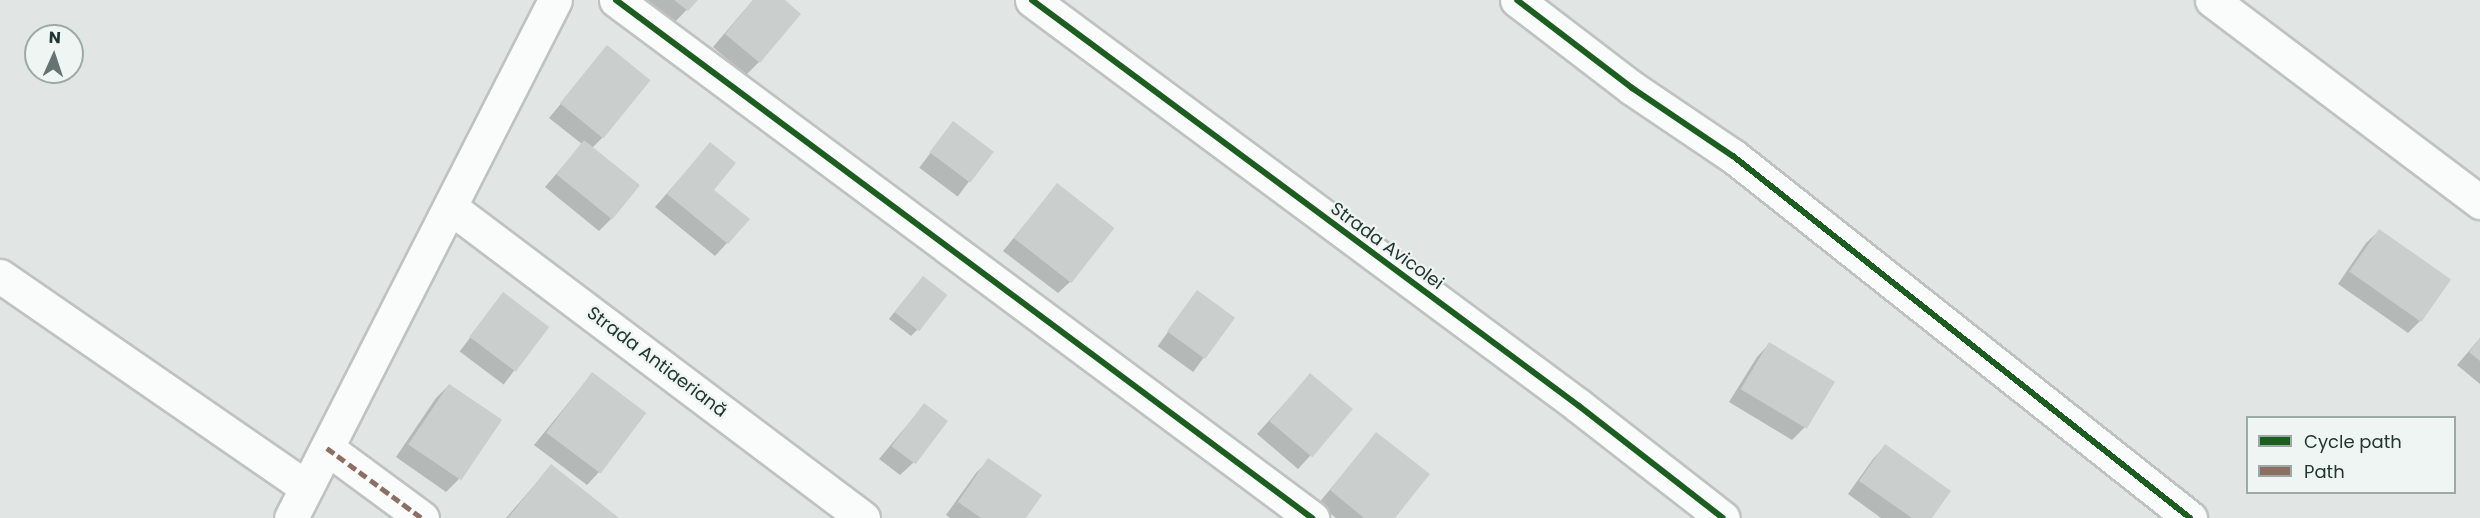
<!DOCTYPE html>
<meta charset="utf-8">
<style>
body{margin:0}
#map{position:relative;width:2480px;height:518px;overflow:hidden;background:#e1e6e4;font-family:Poppins,sans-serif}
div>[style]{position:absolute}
.shadow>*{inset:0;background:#0003;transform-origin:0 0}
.building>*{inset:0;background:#cacfcd;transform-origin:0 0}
.roads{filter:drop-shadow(2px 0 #bec3c1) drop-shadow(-2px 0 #bec3c1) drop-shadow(0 2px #bec3c1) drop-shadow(0 -2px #bec3c1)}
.minor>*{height:33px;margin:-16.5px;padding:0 16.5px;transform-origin:16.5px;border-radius:16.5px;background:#fafbfb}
.quiet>*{height:4.5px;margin-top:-2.25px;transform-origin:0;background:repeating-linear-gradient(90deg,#8d6e63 0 9px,transparent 0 13.5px)}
.cycleway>*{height:6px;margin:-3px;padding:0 3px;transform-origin:3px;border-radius:3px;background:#1b5e20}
span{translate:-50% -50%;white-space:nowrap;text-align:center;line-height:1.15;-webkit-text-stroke:4.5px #eff5f2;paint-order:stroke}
.street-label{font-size:18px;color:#223631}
.legend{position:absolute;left:2246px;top:416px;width:210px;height:78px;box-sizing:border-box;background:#eff5f2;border:2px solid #9da9a5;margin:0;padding:8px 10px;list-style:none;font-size:18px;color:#223631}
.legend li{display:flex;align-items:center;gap:12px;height:30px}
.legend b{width:30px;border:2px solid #9da9a5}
.north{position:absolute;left:24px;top:24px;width:60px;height:60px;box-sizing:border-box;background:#eff5f2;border:2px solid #9da9a5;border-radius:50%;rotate:3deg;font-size:16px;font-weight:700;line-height:24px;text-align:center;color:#223631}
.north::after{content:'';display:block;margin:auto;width:21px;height:27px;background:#657470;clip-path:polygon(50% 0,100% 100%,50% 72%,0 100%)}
</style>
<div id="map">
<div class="shadow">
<i style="clip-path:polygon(647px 0,696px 0,674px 23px)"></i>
<i style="clip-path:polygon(753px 0,783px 0,759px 62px,746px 75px,713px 47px)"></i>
<i style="clip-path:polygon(608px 47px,602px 138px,592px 148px,611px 219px,599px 231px,545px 187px,582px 144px,549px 118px)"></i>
<i style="left:953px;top:123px;width:48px;height:56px;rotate:37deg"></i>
<i style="clip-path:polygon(710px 144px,712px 190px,727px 243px,715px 256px,655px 207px)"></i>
<i style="clip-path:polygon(1057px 185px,1071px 281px,1058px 293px,1003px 251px)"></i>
<i style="clip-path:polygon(2379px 231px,2420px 321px,2408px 333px,2338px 284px,2366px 243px)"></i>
<i style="clip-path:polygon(917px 284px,917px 330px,911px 336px,889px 319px)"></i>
<i style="left:1197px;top:292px;width:44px;height:67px;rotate:36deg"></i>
<i style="left:503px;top:294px;width:55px;height:72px;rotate:37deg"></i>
<i style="clip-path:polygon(2480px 338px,2480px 384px,2457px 365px)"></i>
<i style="clip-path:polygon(1769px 344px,1805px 427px,1792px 440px,1729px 402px,1757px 357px)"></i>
<i style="clip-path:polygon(592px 374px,599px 472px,587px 485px,534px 445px)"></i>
<i style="clip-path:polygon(1310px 375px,1310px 456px,1298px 469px,1257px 434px)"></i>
<i style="clip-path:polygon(449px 385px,459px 479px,446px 492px,396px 457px,436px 398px)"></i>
<i style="clip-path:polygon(924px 405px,913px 463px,900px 475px,879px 459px)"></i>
<i style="clip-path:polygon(1376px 434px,1393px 518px,1336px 518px,1318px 504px)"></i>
<i style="clip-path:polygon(1885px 446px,1930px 518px,1881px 518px,1848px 494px,1873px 459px)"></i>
<i style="clip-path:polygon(989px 460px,1024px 518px,950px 518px,946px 515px,976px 473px)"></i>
<i style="clip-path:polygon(551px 466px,617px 518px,506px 518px)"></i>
</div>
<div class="building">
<i style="clip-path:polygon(674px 0,698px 0,688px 11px)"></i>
<i style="clip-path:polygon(753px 0,785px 0,801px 14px,760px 63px,725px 34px)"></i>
<i style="left:607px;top:45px;width:56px;height:75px;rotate:39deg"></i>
<i style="left:953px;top:121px;width:51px;height:39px;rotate:37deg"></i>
<i style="left:584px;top:140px;width:72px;height:44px;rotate:39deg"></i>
<i style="clip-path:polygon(710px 142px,736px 163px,714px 190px,750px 219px,728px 244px,667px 194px)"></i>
<i style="left:1057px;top:183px;width:73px;height:70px;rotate:38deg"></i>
<i style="left:2379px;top:229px;width:88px;height:52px;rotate:35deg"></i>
<i style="left:923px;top:276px;width:31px;height:46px;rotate:38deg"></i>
<i style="left:1197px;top:290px;width:47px;height:51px;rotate:36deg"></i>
<i style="left:503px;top:292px;width:58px;height:56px;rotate:37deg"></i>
<i style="clip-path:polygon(2480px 338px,2480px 361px,2469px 352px)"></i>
<i style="left:1769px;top:342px;width:77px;height:55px;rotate:31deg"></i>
<i style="left:592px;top:372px;width:68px;height:76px;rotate:37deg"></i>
<i style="left:1310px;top:373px;width:56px;height:63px;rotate:40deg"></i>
<i style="left:449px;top:384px;width:64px;height:73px;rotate:34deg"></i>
<i style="left:924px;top:403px;width:30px;height:54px;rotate:37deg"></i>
<i style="clip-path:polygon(1376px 432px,1430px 474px,1395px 518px,1364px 518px,1330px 490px)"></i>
<i style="clip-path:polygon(1885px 444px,1951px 491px,1932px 518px,1912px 518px,1859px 481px)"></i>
<i style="clip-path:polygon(988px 458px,1042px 495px,1026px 518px,981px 518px,958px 502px)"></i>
<i style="clip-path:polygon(551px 464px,619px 518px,508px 518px)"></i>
</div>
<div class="roads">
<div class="minor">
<i style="left:616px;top:0;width:868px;rotate:36.66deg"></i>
<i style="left:1032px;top:0;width:681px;rotate:36.58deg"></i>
<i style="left:1579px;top:406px;width:182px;rotate:37.9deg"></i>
<i style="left:1517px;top:0;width:145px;rotate:37.4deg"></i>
<i style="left:1632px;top:88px;width:122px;rotate:34deg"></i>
<i style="left:1733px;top:156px;width:583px;rotate:38.38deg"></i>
<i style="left:2212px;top:0;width:336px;rotate:37deg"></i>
<i style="left:450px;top:207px;width:517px;rotate:36.98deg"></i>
<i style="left:0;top:276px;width:372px;rotate:34.6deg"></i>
<i style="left:327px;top:448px;width:118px;rotate:36.4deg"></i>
<i style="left:291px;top:518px;width:581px;rotate:-62.99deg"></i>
</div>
</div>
<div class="quiet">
<i style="left:327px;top:448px;width:118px;rotate:36.4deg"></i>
</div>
<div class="cycleway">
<i style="left:616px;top:0;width:868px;rotate:36.66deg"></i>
<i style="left:1032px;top:0;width:681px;rotate:36.58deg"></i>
<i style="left:1579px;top:406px;width:182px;rotate:37.9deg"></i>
<i style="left:1517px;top:0;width:145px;rotate:37.4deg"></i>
<i style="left:1632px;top:88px;width:122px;rotate:34deg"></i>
<i style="left:1733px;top:156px;width:583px;rotate:38.38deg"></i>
</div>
<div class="street-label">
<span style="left:1387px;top:246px;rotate:36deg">Strada Avicolei</span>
<span style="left:657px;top:362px;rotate:37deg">Strada Antiaeriană</span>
</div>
<ul class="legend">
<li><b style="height:8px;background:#1b5e20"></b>Cycle path</li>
<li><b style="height:8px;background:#8d6e63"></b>Path</li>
</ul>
<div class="north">N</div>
</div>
